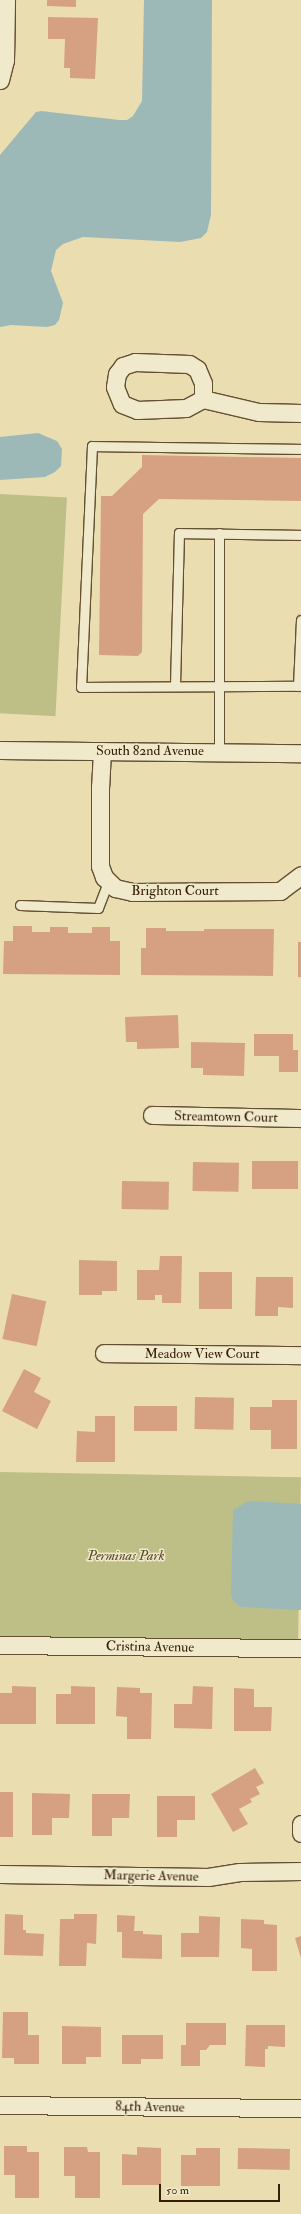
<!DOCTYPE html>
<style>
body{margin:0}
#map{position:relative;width:301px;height:2214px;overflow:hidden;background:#eaddb0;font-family:"IM FELL Double Pica",serif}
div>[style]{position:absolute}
.green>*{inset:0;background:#bdbf87;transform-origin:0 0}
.water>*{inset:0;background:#9db9b7}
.building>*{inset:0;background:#d6a182;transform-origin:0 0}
.roads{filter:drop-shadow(1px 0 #644f33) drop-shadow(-1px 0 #644f33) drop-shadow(0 1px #644f33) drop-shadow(0 -1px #644f33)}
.lane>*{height:9px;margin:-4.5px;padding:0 4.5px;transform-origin:4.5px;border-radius:4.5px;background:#f1e9cc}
.street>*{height:17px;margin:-8.5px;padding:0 8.5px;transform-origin:8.5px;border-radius:8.5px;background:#f1e9cc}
span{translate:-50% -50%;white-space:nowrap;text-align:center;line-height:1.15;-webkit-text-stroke:3px #f1e9cc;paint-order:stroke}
.street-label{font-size:14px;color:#372009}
.park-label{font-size:14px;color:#584828;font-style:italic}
.scale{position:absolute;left:159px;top:2184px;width:121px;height:18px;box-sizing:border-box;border:2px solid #372009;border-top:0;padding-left:5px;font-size:12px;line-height:14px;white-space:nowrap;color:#372009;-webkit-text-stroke:3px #f1e9cc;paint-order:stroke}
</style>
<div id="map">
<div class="green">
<i style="left:0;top:494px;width:67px;height:219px;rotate:3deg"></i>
<i style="left:0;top:1472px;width:301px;height:166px;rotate:1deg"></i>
</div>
<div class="water">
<i style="clip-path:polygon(144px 0,212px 0,211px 215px,207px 232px,201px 238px,180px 242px,83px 237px,63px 244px,56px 250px,51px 271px,63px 303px,59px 320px,55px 325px,47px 327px,11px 325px,0 327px,0 155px,36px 112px,41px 111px,119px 120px,127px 120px,133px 116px,142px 101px)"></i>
<i style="clip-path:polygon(38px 433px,57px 441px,62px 449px,61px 466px,55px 472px,45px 477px,0 480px,0 437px)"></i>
<i style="clip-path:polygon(248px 1501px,301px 1504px,301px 1610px,241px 1607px,234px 1602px,231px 1595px,233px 1510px)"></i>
</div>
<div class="building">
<i style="clip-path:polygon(47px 0,76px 0,76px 7px,47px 6px)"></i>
<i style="clip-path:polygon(48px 17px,98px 18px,95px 79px,70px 78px,70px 68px,64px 68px,65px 39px,48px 39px)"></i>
<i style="clip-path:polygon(142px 455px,301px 458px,301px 501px,159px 499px,143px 514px,142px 652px,138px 656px,99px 655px,101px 496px,112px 496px,142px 467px)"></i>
<i style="clip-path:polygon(13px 926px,32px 926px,32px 932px,50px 932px,50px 927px,68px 927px,68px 933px,92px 933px,92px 927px,110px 927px,110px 941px,120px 941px,120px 975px,3px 974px,4px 941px,13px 941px)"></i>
<i style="clip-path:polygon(146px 928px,166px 928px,166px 931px,204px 931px,204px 929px,274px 929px,273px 976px,141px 975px,141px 948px,146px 948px)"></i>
<i style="left:298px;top:942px;width:3px;height:35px"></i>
<i style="clip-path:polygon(178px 1015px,179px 1048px,137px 1049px,137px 1042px,126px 1042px,125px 1017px)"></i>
<i style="clip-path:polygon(254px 1034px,293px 1034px,293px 1050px,298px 1050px,298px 1072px,279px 1072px,279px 1056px,254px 1056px)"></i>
<i style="clip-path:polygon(191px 1042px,245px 1043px,244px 1076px,203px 1075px,203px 1068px,191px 1068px)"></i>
<i style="left:252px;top:1161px;width:46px;height:28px"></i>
<i style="left:193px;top:1162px;width:46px;height:29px;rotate:1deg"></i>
<i style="left:122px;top:1181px;width:47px;height:28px;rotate:1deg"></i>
<i style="clip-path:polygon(160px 1256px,182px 1256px,181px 1303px,162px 1303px,162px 1295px,155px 1295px,155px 1300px,137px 1300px,137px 1270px,159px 1270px)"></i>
<i style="clip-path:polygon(79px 1260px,117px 1261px,117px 1291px,102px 1291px,102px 1295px,79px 1295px)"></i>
<i style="left:199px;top:1272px;width:33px;height:37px"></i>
<i style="clip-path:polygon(256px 1277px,293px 1277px,293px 1308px,278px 1307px,278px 1316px,255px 1316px)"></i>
<i style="left:12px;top:1294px;width:35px;height:46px;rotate:12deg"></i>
<i style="clip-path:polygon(24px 1369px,41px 1378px,34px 1392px,51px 1401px,37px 1429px,2px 1411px)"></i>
<i style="left:195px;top:1397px;width:39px;height:32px;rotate:1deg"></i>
<i style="clip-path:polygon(272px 1400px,297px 1400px,297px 1449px,271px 1449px,271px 1430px,250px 1430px,250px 1407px,272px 1407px)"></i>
<i style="left:134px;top:1406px;width:43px;height:25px"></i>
<i style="clip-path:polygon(95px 1416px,115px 1416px,115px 1462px,76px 1462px,77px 1431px,95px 1432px)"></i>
<i style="clip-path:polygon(12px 1686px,36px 1687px,36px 1724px,0 1724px,0 1693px,12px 1693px)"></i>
<i style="clip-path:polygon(71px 1686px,95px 1687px,95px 1724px,56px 1724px,56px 1694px,71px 1694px)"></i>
<i style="clip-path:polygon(193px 1686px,213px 1687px,212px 1729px,174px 1728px,174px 1704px,192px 1704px)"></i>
<i style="clip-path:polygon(117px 1687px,140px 1688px,140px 1693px,152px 1693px,151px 1739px,127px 1739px,127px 1717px,116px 1716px)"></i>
<i style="clip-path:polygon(234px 1688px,254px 1689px,254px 1707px,272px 1707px,271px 1731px,234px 1731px)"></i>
<i style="clip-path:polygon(255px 1768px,264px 1783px,256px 1787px,260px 1794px,250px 1799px,252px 1802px,239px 1809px,248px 1824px,233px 1832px,211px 1794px)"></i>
<i style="left:0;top:1792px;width:13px;height:45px"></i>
<i style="clip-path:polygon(32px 1793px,70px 1794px,69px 1818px,52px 1818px,52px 1835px,32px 1835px)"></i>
<i style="clip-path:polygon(92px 1794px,130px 1794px,129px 1818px,112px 1818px,112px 1836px,92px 1836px)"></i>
<i style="clip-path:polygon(157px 1796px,195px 1796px,195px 1820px,177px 1820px,177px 1837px,157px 1837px)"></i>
<i style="clip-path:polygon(5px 1914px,23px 1915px,23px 1930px,26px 1930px,26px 1933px,44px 1934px,43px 1956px,4px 1955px)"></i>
<i style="clip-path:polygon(74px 1914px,97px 1914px,96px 1944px,87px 1943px,86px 1966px,59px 1966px,60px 1919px,74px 1919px)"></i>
<i style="clip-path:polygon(117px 1915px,135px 1916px,134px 1931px,143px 1931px,143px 1934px,162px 1935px,162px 1959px,122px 1958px,122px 1932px,117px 1932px)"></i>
<i style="clip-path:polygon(199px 1916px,220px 1917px,219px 1957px,181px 1957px,181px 1933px,199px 1933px)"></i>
<i style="clip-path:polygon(241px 1919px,264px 1920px,264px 1924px,277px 1925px,277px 1971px,252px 1971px,252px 1949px,241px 1948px)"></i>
<i style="clip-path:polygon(301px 1936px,301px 1958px,295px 1938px)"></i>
<i style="clip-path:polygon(3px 2012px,28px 2012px,28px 2035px,39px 2035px,39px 2064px,14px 2064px,14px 2058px,2px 2058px)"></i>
<i style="clip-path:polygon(186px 2023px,226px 2023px,226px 2045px,210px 2045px,206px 2050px,200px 2050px,200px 2066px,181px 2066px,181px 2045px,186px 2045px)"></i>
<i style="clip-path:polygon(246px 2025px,285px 2025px,285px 2047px,268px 2046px,268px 2049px,265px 2049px,265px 2067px,245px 2066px)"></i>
<i style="clip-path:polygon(62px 2026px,101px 2027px,101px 2057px,86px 2057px,86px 2064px,62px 2064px)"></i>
<i style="clip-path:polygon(122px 2035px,163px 2035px,163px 2059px,141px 2059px,141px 2064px,122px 2064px)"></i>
<i style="clip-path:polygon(4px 2146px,27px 2146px,27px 2152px,39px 2152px,39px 2198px,15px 2198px,15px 2175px,4px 2175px)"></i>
<i style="clip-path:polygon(64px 2147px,87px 2147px,88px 2152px,100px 2152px,100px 2198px,75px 2198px,75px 2176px,64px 2176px)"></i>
<i style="clip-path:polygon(137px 2147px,161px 2148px,161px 2185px,122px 2185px,122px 2154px,137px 2155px)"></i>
<i style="clip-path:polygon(196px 2148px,220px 2148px,220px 2186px,181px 2186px,181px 2155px,196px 2155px)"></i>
<i style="left:238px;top:2148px;width:52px;height:21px;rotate:1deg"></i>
</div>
<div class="roads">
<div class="lane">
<i style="left:301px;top:449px;width:209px;rotate:-179.2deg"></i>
<i style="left:92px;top:446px;width:241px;rotate:92.6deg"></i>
<i style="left:81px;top:687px;width:220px;rotate:-0.3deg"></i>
<i style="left:175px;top:685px;width:152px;rotate:-88.5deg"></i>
<i style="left:179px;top:533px;width:122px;rotate:0.9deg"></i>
<i style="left:298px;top:686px;width:66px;rotate:-87.4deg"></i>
<i style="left:219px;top:752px;width:219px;rotate:-90deg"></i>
<i style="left:20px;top:905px;width:78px;rotate:2.2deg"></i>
<i style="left:98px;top:908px;width:28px;rotate:-69deg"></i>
</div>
<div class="street">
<i style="left:0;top:80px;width:21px;rotate:-76deg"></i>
<i style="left:5px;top:60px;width:60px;rotate:-89deg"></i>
<i style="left:203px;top:399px;width:16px;rotate:-90deg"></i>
<i style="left:203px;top:383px;width:15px;rotate:-113deg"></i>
<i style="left:197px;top:369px;width:9px;rotate:-148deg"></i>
<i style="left:189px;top:364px;width:54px;rotate:-177.9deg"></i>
<i style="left:135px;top:362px;width:13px;rotate:162deg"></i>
<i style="left:123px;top:366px;width:10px;rotate:127deg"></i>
<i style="left:117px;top:374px;width:13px;rotate:99deg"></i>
<i style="left:115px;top:387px;width:18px;rotate:68deg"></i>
<i style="left:122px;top:404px;width:16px;rotate:22deg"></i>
<i style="left:137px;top:410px;width:49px;rotate:-2.3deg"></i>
<i style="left:186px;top:408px;width:19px;rotate:-28deg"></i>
<i style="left:203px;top:399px;width:57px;rotate:13.1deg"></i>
<i style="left:259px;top:412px;width:42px;rotate:1.4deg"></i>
<i style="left:0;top:750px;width:301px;rotate:0.6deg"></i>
<i style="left:102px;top:751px;width:35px;rotate:93deg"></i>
<i style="left:100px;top:786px;width:80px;rotate:90deg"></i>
<i style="left:100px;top:866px;width:12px;rotate:70deg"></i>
<i style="left:104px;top:877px;width:16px;rotate:45deg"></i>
<i style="left:115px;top:888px;width:17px;rotate:13deg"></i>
<i style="left:132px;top:892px;width:148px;rotate:-0.4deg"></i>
<i style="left:280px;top:891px;width:26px;rotate:-37deg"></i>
<i style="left:152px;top:1115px;width:149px;rotate:1.2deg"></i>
<i style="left:104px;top:1353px;width:197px;rotate:0.6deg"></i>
<i style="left:0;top:1645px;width:301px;rotate:0.6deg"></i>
<i style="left:301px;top:1824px;width:9px;rotate:90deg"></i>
<i style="left:0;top:1874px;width:208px;rotate:0.8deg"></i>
<i style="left:208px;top:1877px;width:32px;rotate:-9deg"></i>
<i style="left:240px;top:1872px;width:61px;rotate:-0.9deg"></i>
<i style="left:0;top:2105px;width:301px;rotate:0.6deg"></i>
</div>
</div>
<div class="street-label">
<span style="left:150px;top:751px">South 82nd Avenue</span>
<span style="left:175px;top:891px">Brighton Court</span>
<span style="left:226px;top:1117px;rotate:1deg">Streamtown Court</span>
<span style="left:202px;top:1354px">Meadow View Court</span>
<span style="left:150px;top:1647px;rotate:1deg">Cristina Avenue</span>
<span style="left:151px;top:1876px;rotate:1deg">Margerie Avenue</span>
<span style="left:150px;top:2107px;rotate:1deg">84th Avenue</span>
</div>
<div class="park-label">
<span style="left:126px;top:1556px">Perminas Park</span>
</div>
<div class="scale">50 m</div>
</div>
